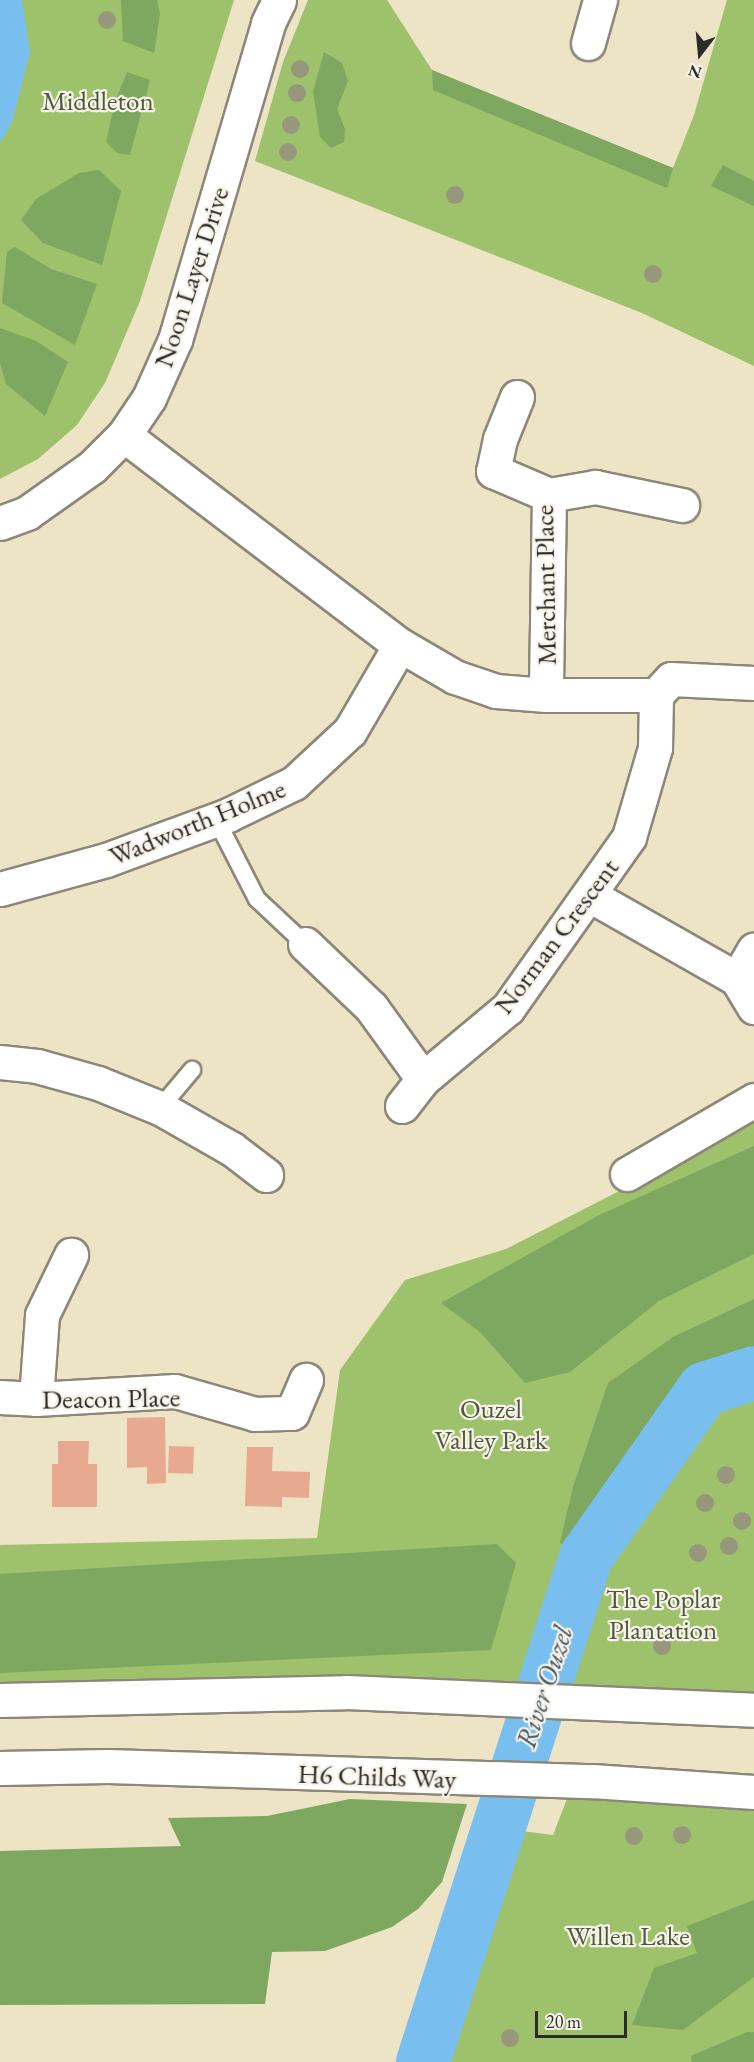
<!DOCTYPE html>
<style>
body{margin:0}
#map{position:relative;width:754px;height:2062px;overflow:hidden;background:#ede3c5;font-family:"EB Garamond",serif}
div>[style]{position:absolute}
.green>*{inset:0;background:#9ec16b}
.forest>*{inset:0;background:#7ea75f}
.water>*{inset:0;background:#78bfef}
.river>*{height:54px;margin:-27px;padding:0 27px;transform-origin:27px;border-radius:27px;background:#78bfef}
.building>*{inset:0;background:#e7aa91;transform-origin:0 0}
.roads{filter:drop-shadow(2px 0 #8c8778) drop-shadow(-2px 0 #8c8778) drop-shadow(0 2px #8c8778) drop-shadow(0 -2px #8c8778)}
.service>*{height:16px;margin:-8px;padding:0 8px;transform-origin:8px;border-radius:8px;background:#fff}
.minor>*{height:33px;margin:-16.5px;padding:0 16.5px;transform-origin:16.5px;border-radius:16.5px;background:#fff}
.tertiary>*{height:33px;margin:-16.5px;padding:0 16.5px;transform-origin:16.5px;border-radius:16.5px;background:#fff}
.trees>*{width:18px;height:18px;margin:-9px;border-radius:50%;background:#96977b}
span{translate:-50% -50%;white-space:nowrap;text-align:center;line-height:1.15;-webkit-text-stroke:4.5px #f7f3e8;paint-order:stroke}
.park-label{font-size:27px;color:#4e583e}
.street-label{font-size:27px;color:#2b2b2b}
.water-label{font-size:28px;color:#425766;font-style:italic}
.north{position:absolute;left:670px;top:24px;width:60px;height:60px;-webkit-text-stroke:4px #f7f3e8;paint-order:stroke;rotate:196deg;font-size:16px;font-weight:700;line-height:24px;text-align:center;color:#2b2b2b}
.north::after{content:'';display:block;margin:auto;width:21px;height:27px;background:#2b2b2b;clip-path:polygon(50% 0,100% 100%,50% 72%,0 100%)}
.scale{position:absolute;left:535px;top:2011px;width:92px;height:27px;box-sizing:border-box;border:3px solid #2b2b2b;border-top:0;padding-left:8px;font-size:18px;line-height:21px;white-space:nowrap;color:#2b2b2b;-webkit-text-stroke:4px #f7f3e8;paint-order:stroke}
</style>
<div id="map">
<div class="green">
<i style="clip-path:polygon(0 0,234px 0,140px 301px,105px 383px,77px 425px,38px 459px,0 479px)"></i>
<i style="clip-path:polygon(308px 0,387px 0,432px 70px,673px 168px,694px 115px,727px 0,754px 0,754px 366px,642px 313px,255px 161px,283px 62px)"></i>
<i style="clip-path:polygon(754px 1122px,754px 1710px,0 1700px,0 1545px,317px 1538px,340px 1370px,405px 1280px,506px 1249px)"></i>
<i style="clip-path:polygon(574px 1781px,754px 1792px,754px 2062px,423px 2062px,499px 1828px,553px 1835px)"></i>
</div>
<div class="forest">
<i style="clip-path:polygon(121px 0,157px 0,160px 14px,154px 53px,123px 41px)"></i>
<i style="clip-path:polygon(324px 52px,342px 63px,348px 81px,337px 109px,345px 129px,344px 142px,331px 148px,320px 137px,313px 91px)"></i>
<i style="clip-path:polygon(432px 70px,673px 168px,667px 188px,433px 90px)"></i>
<i style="clip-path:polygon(127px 72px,150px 80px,130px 155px,117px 153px,106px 142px,115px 102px)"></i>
<i style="clip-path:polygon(723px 165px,754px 181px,754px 206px,711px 186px)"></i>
<i style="clip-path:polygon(99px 170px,121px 191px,102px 265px,43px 243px,21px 220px,36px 199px,79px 173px)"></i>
<i style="clip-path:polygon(15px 247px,51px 269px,97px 284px,75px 345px,2px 303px,7px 252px)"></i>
<i style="clip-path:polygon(0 328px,36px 341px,68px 362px,45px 416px,6px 384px,0 363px)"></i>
<i style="clip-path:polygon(754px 1146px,754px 1254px,659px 1301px,570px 1372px,525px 1383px,480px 1332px,441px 1303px,599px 1215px)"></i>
<i style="clip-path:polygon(754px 1299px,754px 1372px,704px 1389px,586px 1557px,560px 1543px,573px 1487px,608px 1383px,673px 1337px)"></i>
<i style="clip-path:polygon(497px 1544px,516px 1563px,491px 1650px,0 1673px,0 1574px)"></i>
<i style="clip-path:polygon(350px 1799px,467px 1804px,442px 1882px,418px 1909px,392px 1927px,325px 1951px,272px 1952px,265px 2004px,0 2005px,0 1851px,181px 1846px,168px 1818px,267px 1816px)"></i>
<i style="clip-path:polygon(754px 1900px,754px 1977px,683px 2030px,632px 2025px,654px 1968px,697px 1953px,687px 1926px)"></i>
<i style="clip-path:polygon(747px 2032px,754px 2032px,754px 2062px,692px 2062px,691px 2056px)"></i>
</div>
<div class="water">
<i style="clip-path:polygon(0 0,22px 0,30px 52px,12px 122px,0 143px)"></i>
</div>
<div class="river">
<i style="left:423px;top:2062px;width:531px;rotate:-72.11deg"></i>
<i style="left:586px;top:1557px;width:205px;rotate:-54.9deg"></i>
<i style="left:704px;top:1389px;width:52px;rotate:-17.7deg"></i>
</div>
<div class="building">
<i style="clip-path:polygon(165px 1417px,166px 1483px,147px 1484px,147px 1467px,127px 1468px,127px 1418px)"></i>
<i style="clip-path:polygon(58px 1441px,89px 1441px,88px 1464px,97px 1464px,97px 1507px,52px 1507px,52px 1464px,58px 1464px)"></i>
<i style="left:169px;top:1446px;width:25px;height:27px;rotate:2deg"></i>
<i style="clip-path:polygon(247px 1447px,273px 1447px,272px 1471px,310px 1472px,309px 1498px,282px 1497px,282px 1507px,245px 1506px)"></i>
</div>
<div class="roads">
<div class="service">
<i style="left:216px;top:819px;width:90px;rotate:62.9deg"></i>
<i style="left:257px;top:899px;width:66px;rotate:43.2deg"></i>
<i style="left:160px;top:1108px;width:50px;rotate:-49.9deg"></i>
</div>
<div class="minor">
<i style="left:588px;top:43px;width:45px;rotate:-74.4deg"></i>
<i style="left:517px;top:397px;width:45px;rotate:112deg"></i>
<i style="left:500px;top:439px;width:33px;rotate:102deg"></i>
<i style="left:493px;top:471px;width:61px;rotate:23.2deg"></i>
<i style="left:549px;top:495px;width:200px;rotate:90.9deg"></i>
<i style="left:124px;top:435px;width:347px;rotate:37.3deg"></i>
<i style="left:400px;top:645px;width:64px;rotate:30.2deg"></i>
<i style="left:455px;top:677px;width:43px;rotate:18.9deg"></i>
<i style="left:496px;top:691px;width:50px;rotate:4.6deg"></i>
<i style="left:546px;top:695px;width:110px"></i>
<i style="left:656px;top:695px;width:22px;rotate:-47deg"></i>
<i style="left:671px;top:679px;width:83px;rotate:2.8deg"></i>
<i style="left:549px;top:495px;width:47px;rotate:-9.9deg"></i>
<i style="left:595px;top:487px;width:89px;rotate:11.7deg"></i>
<i style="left:0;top:523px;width:29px;rotate:-20deg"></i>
<i style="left:27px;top:513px;width:80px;rotate:-35.3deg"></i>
<i style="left:92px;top:467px;width:45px;rotate:-45deg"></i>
<i style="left:124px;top:435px;width:45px;rotate:-56deg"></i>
<i style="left:149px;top:398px;width:64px;rotate:-65.9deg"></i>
<i style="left:175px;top:340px;width:330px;rotate:-73.6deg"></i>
<i style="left:268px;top:23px;width:25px;rotate:-64deg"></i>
<i style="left:0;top:889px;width:110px;rotate:-15.3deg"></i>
<i style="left:106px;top:860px;width:130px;rotate:-20.2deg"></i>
<i style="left:228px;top:815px;width:73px;rotate:-25.9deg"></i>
<i style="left:294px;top:783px;width:76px;rotate:-42.9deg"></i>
<i style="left:350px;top:731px;width:99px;rotate:-59.8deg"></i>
<i style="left:591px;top:896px;width:168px;rotate:29.6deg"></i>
<i style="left:737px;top:979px;width:34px;rotate:-60deg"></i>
<i style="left:305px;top:944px;width:91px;rotate:43.7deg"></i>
<i style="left:371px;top:1007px;width:89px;rotate:54.2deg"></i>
<i style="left:423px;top:1079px;width:111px;rotate:-39.9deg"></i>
<i style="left:508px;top:1008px;width:209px;rotate:-54.7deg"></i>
<i style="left:629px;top:837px;width:93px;rotate:-73.7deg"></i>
<i style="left:655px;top:748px;width:53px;rotate:-88.9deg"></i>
<i style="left:737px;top:979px;width:33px;rotate:59deg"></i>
<i style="left:0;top:1062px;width:37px;rotate:6deg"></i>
<i style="left:37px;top:1066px;width:63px;rotate:15.6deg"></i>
<i style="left:98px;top:1083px;width:67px;rotate:22deg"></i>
<i style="left:160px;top:1108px;width:83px;rotate:29.7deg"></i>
<i style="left:232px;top:1149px;width:43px;rotate:37.4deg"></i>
<i style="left:402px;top:1106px;width:34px;rotate:-52deg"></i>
<i style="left:627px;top:1174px;width:147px;rotate:-30.2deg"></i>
<i style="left:0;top:1397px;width:36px;rotate:3deg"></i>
<i style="left:36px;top:1399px;width:139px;rotate:-3.3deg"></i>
<i style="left:175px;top:1391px;width:83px;rotate:16deg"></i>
<i style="left:255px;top:1414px;width:37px;rotate:-2deg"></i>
<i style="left:292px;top:1413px;width:36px;rotate:-67deg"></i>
<i style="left:36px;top:1399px;width:84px;rotate:-85.9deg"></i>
<i style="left:42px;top:1315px;width:67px;rotate:-64.2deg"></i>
</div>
<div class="tertiary">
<i style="left:0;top:1700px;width:346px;rotate:-1.3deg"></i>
<i style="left:346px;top:1692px;width:408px;rotate:2.5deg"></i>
<i style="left:0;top:1768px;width:108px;rotate:-1.1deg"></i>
<i style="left:108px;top:1766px;width:484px;rotate:1.8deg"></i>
<i style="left:592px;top:1781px;width:162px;rotate:3.9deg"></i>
</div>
</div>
<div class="trees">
<i style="left:107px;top:20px"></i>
<i style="left:300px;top:69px"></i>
<i style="left:297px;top:93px"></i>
<i style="left:291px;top:125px"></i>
<i style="left:288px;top:152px"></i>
<i style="left:455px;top:195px"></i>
<i style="left:653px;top:274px"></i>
<i style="left:726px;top:1475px"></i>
<i style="left:705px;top:1503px"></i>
<i style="left:742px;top:1521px"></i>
<i style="left:729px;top:1546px"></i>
<i style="left:698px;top:1553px"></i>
<i style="left:662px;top:1646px"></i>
<i style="left:682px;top:1835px"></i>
<i style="left:634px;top:1836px"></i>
<i style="left:510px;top:2038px"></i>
</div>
<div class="park-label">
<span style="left:98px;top:101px">Middleton</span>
<span style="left:491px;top:1424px">Ouzel<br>Valley Park</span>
<span style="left:663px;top:1614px">The Poplar<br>Plantation</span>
<span style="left:628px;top:1936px">Willen Lake</span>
</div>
<div class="street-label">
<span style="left:191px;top:277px;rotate:-72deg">Noon Layer Drive</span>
<span style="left:545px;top:585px;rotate:-91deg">Merchant Place</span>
<span style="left:197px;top:822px;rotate:-22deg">Wadworth Holme</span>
<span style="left:556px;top:936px;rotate:-53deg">Norman Crescent</span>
<span style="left:111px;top:1398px;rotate:-1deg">Deacon Place</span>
<span style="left:377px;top:1776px;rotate:2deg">H6 Childs Way</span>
</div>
<div class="water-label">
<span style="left:544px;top:1687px;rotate:-72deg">River Ouzel</span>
</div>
<div class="north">N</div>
<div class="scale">20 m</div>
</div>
